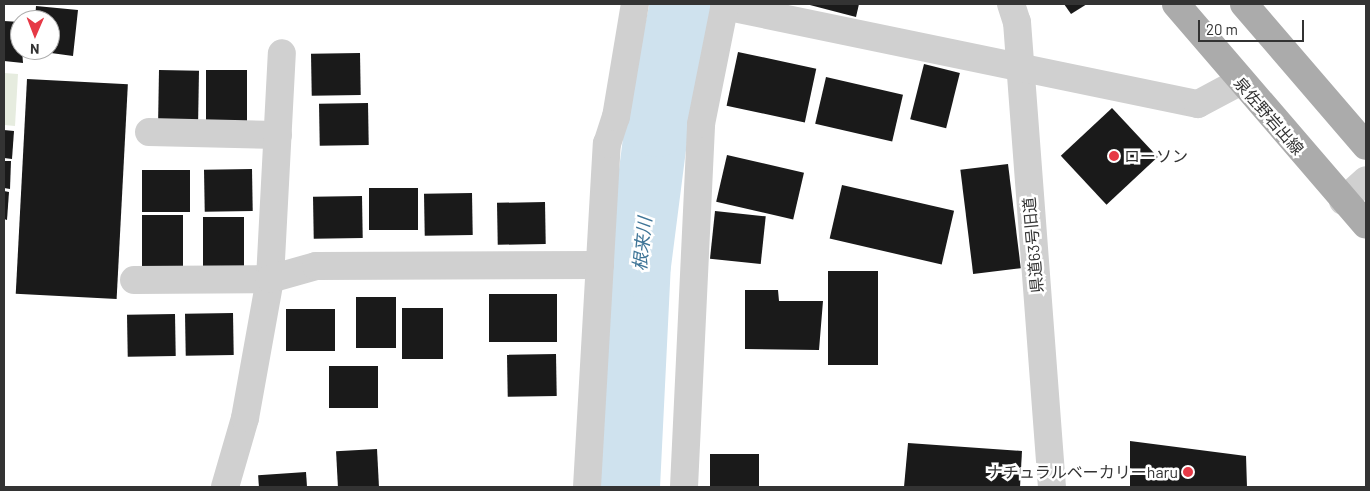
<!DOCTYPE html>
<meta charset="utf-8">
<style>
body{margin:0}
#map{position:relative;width:1370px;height:491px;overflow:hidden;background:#fff;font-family:Barlow,"Noto Sans JP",sans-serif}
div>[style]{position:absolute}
.green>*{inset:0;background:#e6ecdf}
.river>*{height:64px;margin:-32px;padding:0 32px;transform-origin:32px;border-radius:32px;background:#cfe2ee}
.building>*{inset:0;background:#1a1a1a;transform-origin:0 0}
.minor>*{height:28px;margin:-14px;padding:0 14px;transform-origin:14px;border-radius:14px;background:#d0d0d0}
.major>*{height:28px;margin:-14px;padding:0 14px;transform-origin:14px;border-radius:14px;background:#ababab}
.dots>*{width:14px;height:14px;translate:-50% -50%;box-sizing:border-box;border:2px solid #fff;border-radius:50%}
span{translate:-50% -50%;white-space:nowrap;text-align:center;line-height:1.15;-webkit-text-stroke:5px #fff;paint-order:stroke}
.street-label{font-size:16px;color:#333}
.poi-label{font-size:16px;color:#333}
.left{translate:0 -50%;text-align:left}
.right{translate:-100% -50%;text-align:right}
.water-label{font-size:18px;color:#3f7597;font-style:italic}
.frame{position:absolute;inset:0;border:5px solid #333;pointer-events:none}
.north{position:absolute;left:10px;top:10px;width:50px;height:50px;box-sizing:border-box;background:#fff;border:1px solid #adadad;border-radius:50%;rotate:181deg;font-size:14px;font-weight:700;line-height:20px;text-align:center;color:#333}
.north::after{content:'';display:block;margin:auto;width:18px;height:22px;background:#e63946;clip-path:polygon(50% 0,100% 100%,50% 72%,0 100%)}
.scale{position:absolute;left:1198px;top:20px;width:106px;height:22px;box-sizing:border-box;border:2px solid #333;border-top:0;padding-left:6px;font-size:15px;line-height:18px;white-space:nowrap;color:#333;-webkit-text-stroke:4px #fff;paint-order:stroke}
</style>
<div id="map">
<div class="green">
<i style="clip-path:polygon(4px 73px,18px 74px,15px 126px,4px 125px)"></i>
</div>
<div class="river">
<i style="left:628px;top:487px;width:222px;rotate:-87.2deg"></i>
<i style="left:639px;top:265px;width:141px;rotate:-82.7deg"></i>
<i style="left:657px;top:125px;width:124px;rotate:-78.3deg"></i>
</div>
<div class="building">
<i style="clip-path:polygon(806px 4px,859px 4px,856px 17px)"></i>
<i style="clip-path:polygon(1064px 4px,1087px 4px,1071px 14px)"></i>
<i style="clip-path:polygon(36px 6px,78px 10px,73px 56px,51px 53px,50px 20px,35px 20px)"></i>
<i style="clip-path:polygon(4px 21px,20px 22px,23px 63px,4px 61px)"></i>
<i style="left:738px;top:52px;width:80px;height:55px;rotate:12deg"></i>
<i style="left:360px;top:53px;width:42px;height:49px;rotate:89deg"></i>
<i style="left:924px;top:64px;width:37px;height:57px;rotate:14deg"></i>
<i style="left:159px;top:70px;width:40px;height:51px;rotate:1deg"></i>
<i style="left:206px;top:70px;width:41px;height:51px"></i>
<i style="left:826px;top:77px;width:79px;height:48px;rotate:13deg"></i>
<i style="left:27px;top:79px;width:101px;height:215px;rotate:3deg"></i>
<i style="left:368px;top:103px;width:42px;height:49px;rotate:89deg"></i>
<i style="left:1112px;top:108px;width:67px;height:70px;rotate:47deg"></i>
<i style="clip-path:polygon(4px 130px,14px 131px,12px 159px,4px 158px)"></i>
<i style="left:727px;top:155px;width:79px;height:48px;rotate:13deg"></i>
<i style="clip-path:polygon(4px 161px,11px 161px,10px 189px,4px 188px)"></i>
<i style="left:1008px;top:164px;width:105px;height:48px;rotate:83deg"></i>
<i style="left:252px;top:169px;width:42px;height:48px;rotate:89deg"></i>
<i style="left:142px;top:170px;width:48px;height:42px"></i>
<i style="left:842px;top:185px;width:115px;height:55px;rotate:13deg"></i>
<i style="left:369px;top:188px;width:49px;height:42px"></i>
<i style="clip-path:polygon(4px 191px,9px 192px,7px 220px,4px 219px)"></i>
<i style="left:472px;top:193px;width:42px;height:48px;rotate:89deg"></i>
<i style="left:362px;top:196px;width:42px;height:49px;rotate:89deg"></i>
<i style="left:545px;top:202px;width:42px;height:48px;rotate:89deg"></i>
<i style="left:715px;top:211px;width:51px;height:48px;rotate:6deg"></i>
<i style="left:183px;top:215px;width:51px;height:41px;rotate:90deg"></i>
<i style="left:203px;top:217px;width:41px;height:51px"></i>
<i style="left:828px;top:271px;width:50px;height:94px"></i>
<i style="clip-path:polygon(745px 290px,778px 290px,779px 301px,823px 301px,819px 350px,745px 349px)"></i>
<i style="left:489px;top:294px;width:68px;height:48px"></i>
<i style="left:356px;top:297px;width:40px;height:51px"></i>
<i style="left:443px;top:308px;width:51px;height:41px;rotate:90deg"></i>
<i style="left:335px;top:309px;width:42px;height:49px;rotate:90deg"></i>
<i style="left:233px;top:313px;width:42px;height:48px;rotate:89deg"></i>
<i style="left:175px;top:314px;width:42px;height:48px;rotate:89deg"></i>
<i style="left:556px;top:354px;width:42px;height:49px;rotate:89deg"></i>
<i style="left:329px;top:366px;width:49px;height:42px"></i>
<i style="clip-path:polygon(1130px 441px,1246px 456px,1247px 487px,1130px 487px)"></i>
<i style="clip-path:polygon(908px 443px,1022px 451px,1020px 487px,904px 487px)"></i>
<i style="left:377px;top:449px;width:38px;height:41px;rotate:87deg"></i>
<i style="left:710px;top:454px;width:49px;height:33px"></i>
<i style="left:306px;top:472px;width:15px;height:48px;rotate:86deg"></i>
</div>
<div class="minor">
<i style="left:1011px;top:4px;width:19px;rotate:72deg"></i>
<i style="left:1017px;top:22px;width:466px;rotate:85.7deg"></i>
<i style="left:724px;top:6px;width:484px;rotate:11.7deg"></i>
<i style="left:1198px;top:104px;width:47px;rotate:-28.2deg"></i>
<i style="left:149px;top:132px;width:129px;rotate:1.3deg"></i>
<i style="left:1343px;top:201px;width:31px;rotate:-42deg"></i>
<i style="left:134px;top:280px;width:136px;rotate:-0.4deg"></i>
<i style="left:270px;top:279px;width:226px;rotate:-87deg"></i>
<i style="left:225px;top:487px;width:72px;rotate:-73.8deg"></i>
<i style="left:245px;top:418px;width:141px;rotate:-79.8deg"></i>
<i style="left:270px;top:279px;width:48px;rotate:-15.8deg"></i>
<i style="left:316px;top:266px;width:284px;rotate:-0.2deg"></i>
<i style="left:587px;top:487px;width:344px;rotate:-86.7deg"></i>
<i style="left:607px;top:144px;width:28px;rotate:-72deg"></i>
<i style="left:616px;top:117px;width:115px;rotate:-80.5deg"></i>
<i style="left:684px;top:487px;width:363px;rotate:-87.3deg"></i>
<i style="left:701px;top:124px;width:122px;rotate:-78.7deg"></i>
</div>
<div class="major">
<i style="left:1176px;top:4px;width:291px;rotate:49.3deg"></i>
<i style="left:1244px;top:4px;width:187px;rotate:49.3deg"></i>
</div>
<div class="dots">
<i style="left:1114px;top:156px;background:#e63946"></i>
<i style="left:1188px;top:472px;background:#e63946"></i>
</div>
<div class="street-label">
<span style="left:1269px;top:116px;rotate:49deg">泉佐野岩出線</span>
<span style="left:1033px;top:245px;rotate:-95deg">県道63号旧道</span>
</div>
<div class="poi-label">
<span class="left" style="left:1124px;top:156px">ローソン</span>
<span class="right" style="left:1178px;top:472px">ナチュラルベーカリーharu</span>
</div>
<div class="water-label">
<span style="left:642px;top:244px;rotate:-84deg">根来川</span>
</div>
<div class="frame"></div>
<div class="north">N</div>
<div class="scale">20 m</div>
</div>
